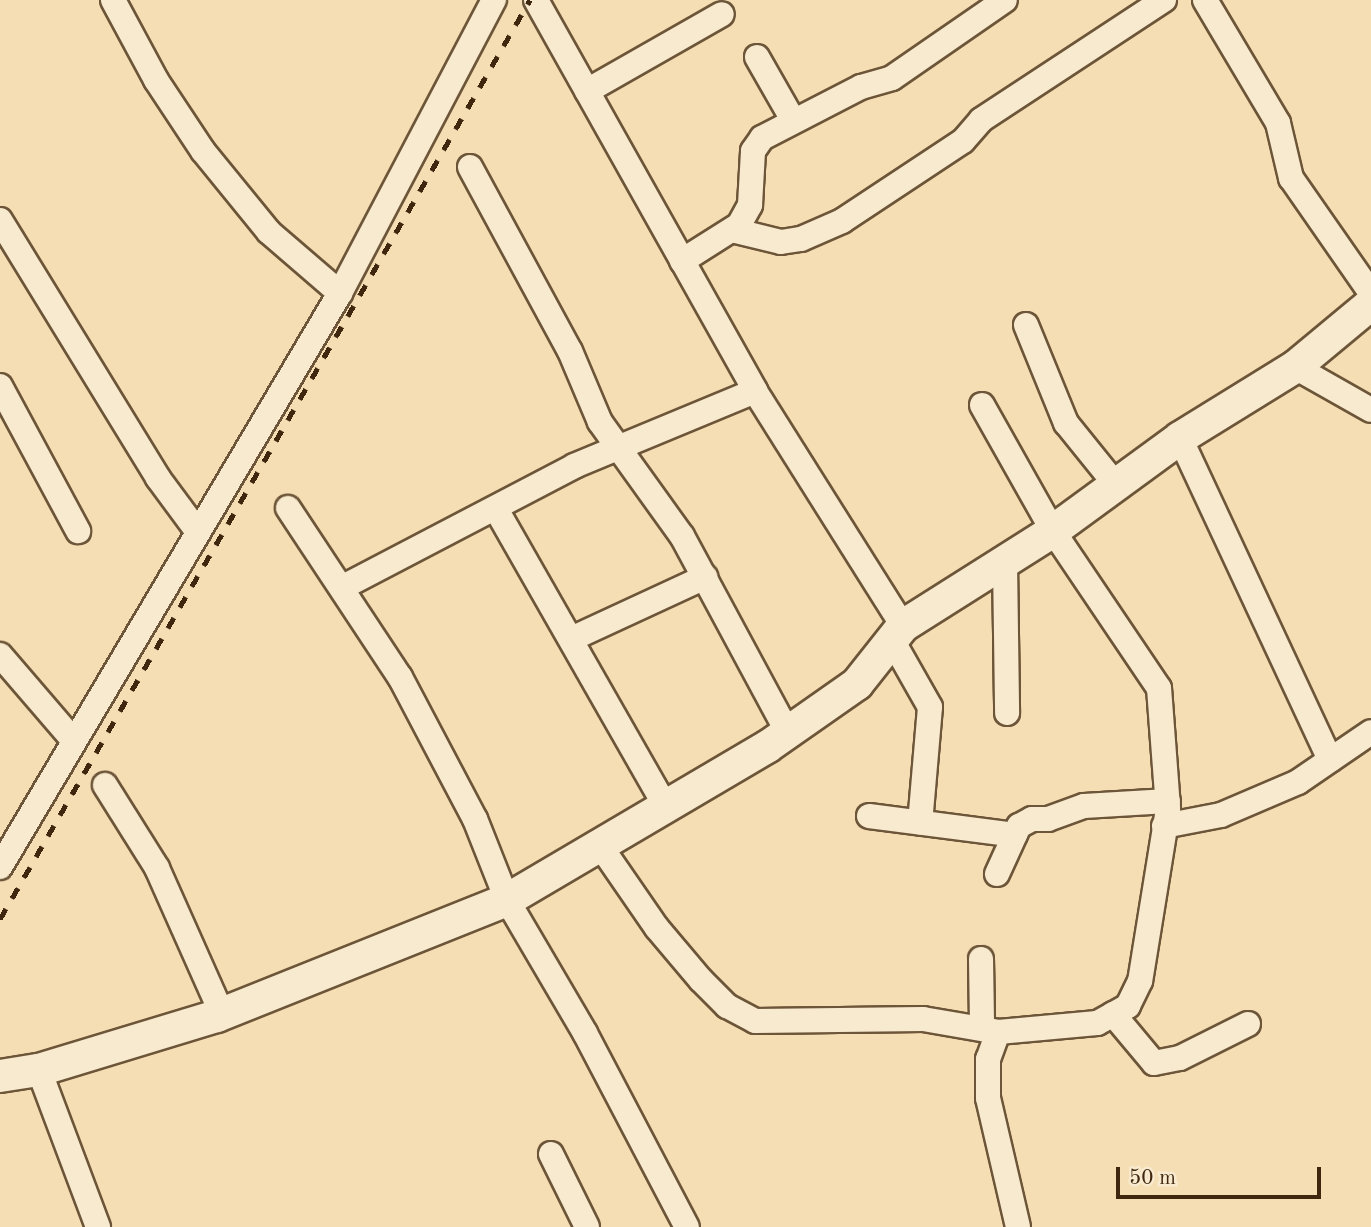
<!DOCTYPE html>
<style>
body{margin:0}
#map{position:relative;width:1371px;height:1227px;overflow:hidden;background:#f5deb4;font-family:"Old Standard TT",serif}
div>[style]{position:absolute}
.roads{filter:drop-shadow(2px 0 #6c5538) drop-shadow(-2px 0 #6c5538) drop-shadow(0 2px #6c5538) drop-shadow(0 -2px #6c5538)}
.minor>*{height:24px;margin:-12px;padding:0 12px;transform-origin:12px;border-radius:12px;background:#f8eace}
.tertiary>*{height:32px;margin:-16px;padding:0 16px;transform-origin:16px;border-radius:16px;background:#f8eace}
.rail>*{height:5px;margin-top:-2.5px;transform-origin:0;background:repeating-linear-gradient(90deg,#3f270f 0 12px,transparent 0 24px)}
span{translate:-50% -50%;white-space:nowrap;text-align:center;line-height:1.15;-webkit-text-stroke:5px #f8eace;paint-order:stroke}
.scale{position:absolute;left:1116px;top:1167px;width:205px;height:32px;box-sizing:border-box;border:4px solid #3f270f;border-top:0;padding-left:9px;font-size:21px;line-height:24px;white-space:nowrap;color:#3f270f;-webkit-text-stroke:5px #f8eace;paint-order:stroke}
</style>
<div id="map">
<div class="roads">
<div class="minor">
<i style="left:113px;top:0;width:91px;rotate:61.7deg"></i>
<i style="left:156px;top:80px;width:85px;rotate:56.5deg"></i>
<i style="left:203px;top:151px;width:104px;rotate:50.8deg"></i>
<i style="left:269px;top:232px;width:94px;rotate:40.7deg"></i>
<i style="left:536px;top:0;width:448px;rotate:60.7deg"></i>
<i style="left:755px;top:391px;width:278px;rotate:57.8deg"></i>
<i style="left:1205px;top:0;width:143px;rotate:59.3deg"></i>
<i style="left:1278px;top:123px;width:57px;rotate:76.7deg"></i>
<i style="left:1291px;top:178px;width:140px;rotate:55.2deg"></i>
<i style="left:757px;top:57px;width:73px;rotate:60.3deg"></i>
<i style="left:587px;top:91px;width:155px;rotate:-29.7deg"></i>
<i style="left:470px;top:167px;width:209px;rotate:61.5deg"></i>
<i style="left:570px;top:351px;width:77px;rotate:67.1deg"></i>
<i style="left:600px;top:422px;width:140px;rotate:54.3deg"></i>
<i style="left:682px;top:536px;width:224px;rotate:61.7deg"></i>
<i style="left:0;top:220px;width:303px;rotate:58.5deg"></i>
<i style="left:158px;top:478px;width:67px;rotate:53.5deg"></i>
<i style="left:732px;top:230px;width:50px;rotate:13.8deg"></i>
<i style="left:781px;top:242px;width:20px;rotate:-9deg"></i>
<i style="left:801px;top:239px;width:45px;rotate:-23.7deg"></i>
<i style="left:842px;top:221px;width:145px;rotate:-33.5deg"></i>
<i style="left:963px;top:141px;width:28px;rotate:-49deg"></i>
<i style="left:981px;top:120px;width:219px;rotate:-33.3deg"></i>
<i style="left:682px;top:261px;width:67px;rotate:-32.3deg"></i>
<i style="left:739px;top:225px;width:23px;rotate:-61deg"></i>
<i style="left:750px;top:205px;width:54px;rotate:-86.8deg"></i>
<i style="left:753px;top:151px;width:16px;rotate:-55deg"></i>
<i style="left:762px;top:138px;width:111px;rotate:-27.3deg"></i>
<i style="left:861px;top:87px;width:32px;rotate:-16deg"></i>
<i style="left:892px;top:78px;width:137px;rotate:-34.6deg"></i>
<i style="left:1026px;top:325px;width:106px;rotate:67.8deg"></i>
<i style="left:1066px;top:423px;width:80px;rotate:51.1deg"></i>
<i style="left:1295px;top:367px;width:87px;rotate:29.5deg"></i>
<i style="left:0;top:386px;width:165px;rotate:61.7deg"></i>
<i style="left:982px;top:405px;width:145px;rotate:60.6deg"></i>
<i style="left:1053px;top:531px;width:189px;rotate:56deg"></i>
<i style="left:1159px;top:688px;width:121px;rotate:85.7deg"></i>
<i style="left:1168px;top:809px;width:174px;rotate:99.2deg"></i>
<i style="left:1140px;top:981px;width:28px;rotate:116deg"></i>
<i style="left:1128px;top:1006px;width:35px;rotate:151deg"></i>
<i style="left:1097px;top:1023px;width:99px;rotate:174.8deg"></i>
<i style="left:998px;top:1032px;width:29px;rotate:110deg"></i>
<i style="left:988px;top:1059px;width:39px;rotate:90deg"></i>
<i style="left:988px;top:1098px;width:132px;rotate:76.9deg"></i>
<i style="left:1180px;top:438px;width:355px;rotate:65deg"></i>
<i style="left:288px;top:508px;width:203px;rotate:56.5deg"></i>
<i style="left:400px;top:677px;width:161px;rotate:62.2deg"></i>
<i style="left:475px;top:819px;width:87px;rotate:68.4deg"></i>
<i style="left:507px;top:900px;width:154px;rotate:59.6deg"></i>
<i style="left:585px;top:1033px;width:219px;rotate:62.3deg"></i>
<i style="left:496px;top:509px;width:341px;rotate:60.3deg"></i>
<i style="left:1005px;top:562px;width:151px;rotate:89.2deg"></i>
<i style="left:343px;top:587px;width:261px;rotate:-27.6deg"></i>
<i style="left:574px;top:466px;width:196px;rotate:-22.5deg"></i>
<i style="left:571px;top:639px;width:148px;rotate:-24.8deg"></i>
<i style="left:892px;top:640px;width:77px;rotate:60.4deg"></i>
<i style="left:930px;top:707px;width:116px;rotate:94.9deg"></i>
<i style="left:0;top:655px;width:113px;rotate:49.3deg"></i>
<i style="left:105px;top:785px;width:98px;rotate:57.9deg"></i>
<i style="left:157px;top:868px;width:160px;rotate:66deg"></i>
<i style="left:869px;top:816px;width:147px;rotate:7.4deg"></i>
<i style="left:1164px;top:826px;width:58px;rotate:-10.9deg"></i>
<i style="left:1221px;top:815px;width:84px;rotate:-23.2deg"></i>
<i style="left:1298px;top:782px;width:88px;rotate:-34.4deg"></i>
<i style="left:599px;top:844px;width:102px;rotate:55.4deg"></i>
<i style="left:657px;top:928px;width:68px;rotate:49.8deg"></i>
<i style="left:701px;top:980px;width:37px;rotate:45deg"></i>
<i style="left:727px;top:1006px;width:32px;rotate:28deg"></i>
<i style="left:755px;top:1021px;width:168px;rotate:-0.7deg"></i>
<i style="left:923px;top:1019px;width:76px;rotate:9.8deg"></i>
<i style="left:0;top:867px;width:667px;rotate:-59.36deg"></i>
<i style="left:340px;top:293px;width:331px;rotate:-62.3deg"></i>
<i style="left:997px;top:874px;width:53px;rotate:-65.4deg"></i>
<i style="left:1019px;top:826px;width:15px;rotate:-28deg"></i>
<i style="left:1032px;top:819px;width:16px"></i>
<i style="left:1048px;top:819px;width:38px;rotate:-20deg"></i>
<i style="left:1084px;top:806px;width:84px;rotate:-3.4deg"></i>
<i style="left:981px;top:959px;width:67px;rotate:89.1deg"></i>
<i style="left:1113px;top:1014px;width:64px;rotate:50.1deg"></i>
<i style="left:1154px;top:1063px;width:26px;rotate:-11deg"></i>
<i style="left:1180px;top:1058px;width:76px;rotate:-26.6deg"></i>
<i style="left:39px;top:1070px;width:168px;rotate:69.4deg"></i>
<i style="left:551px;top:1154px;width:81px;rotate:63.7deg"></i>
</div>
<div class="tertiary">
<i style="left:0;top:1076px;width:39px;rotate:-9deg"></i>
<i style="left:39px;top:1070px;width:186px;rotate:-16.9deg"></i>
<i style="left:217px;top:1016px;width:312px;rotate:-21.8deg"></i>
<i style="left:507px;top:900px;width:302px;rotate:-30.5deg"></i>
<i style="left:767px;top:747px;width:110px;rotate:-35deg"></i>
<i style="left:857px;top:684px;width:74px;rotate:-51.6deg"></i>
<i style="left:903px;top:626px;width:178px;rotate:-32.3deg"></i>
<i style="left:1053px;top:531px;width:157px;rotate:-36.2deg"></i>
<i style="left:1180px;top:438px;width:135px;rotate:-31.7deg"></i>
<i style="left:1295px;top:367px;width:99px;rotate:-39.7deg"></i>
</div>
</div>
<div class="rail">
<i style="left:0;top:919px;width:1061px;rotate:-60.03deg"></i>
</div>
<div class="scale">50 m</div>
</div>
